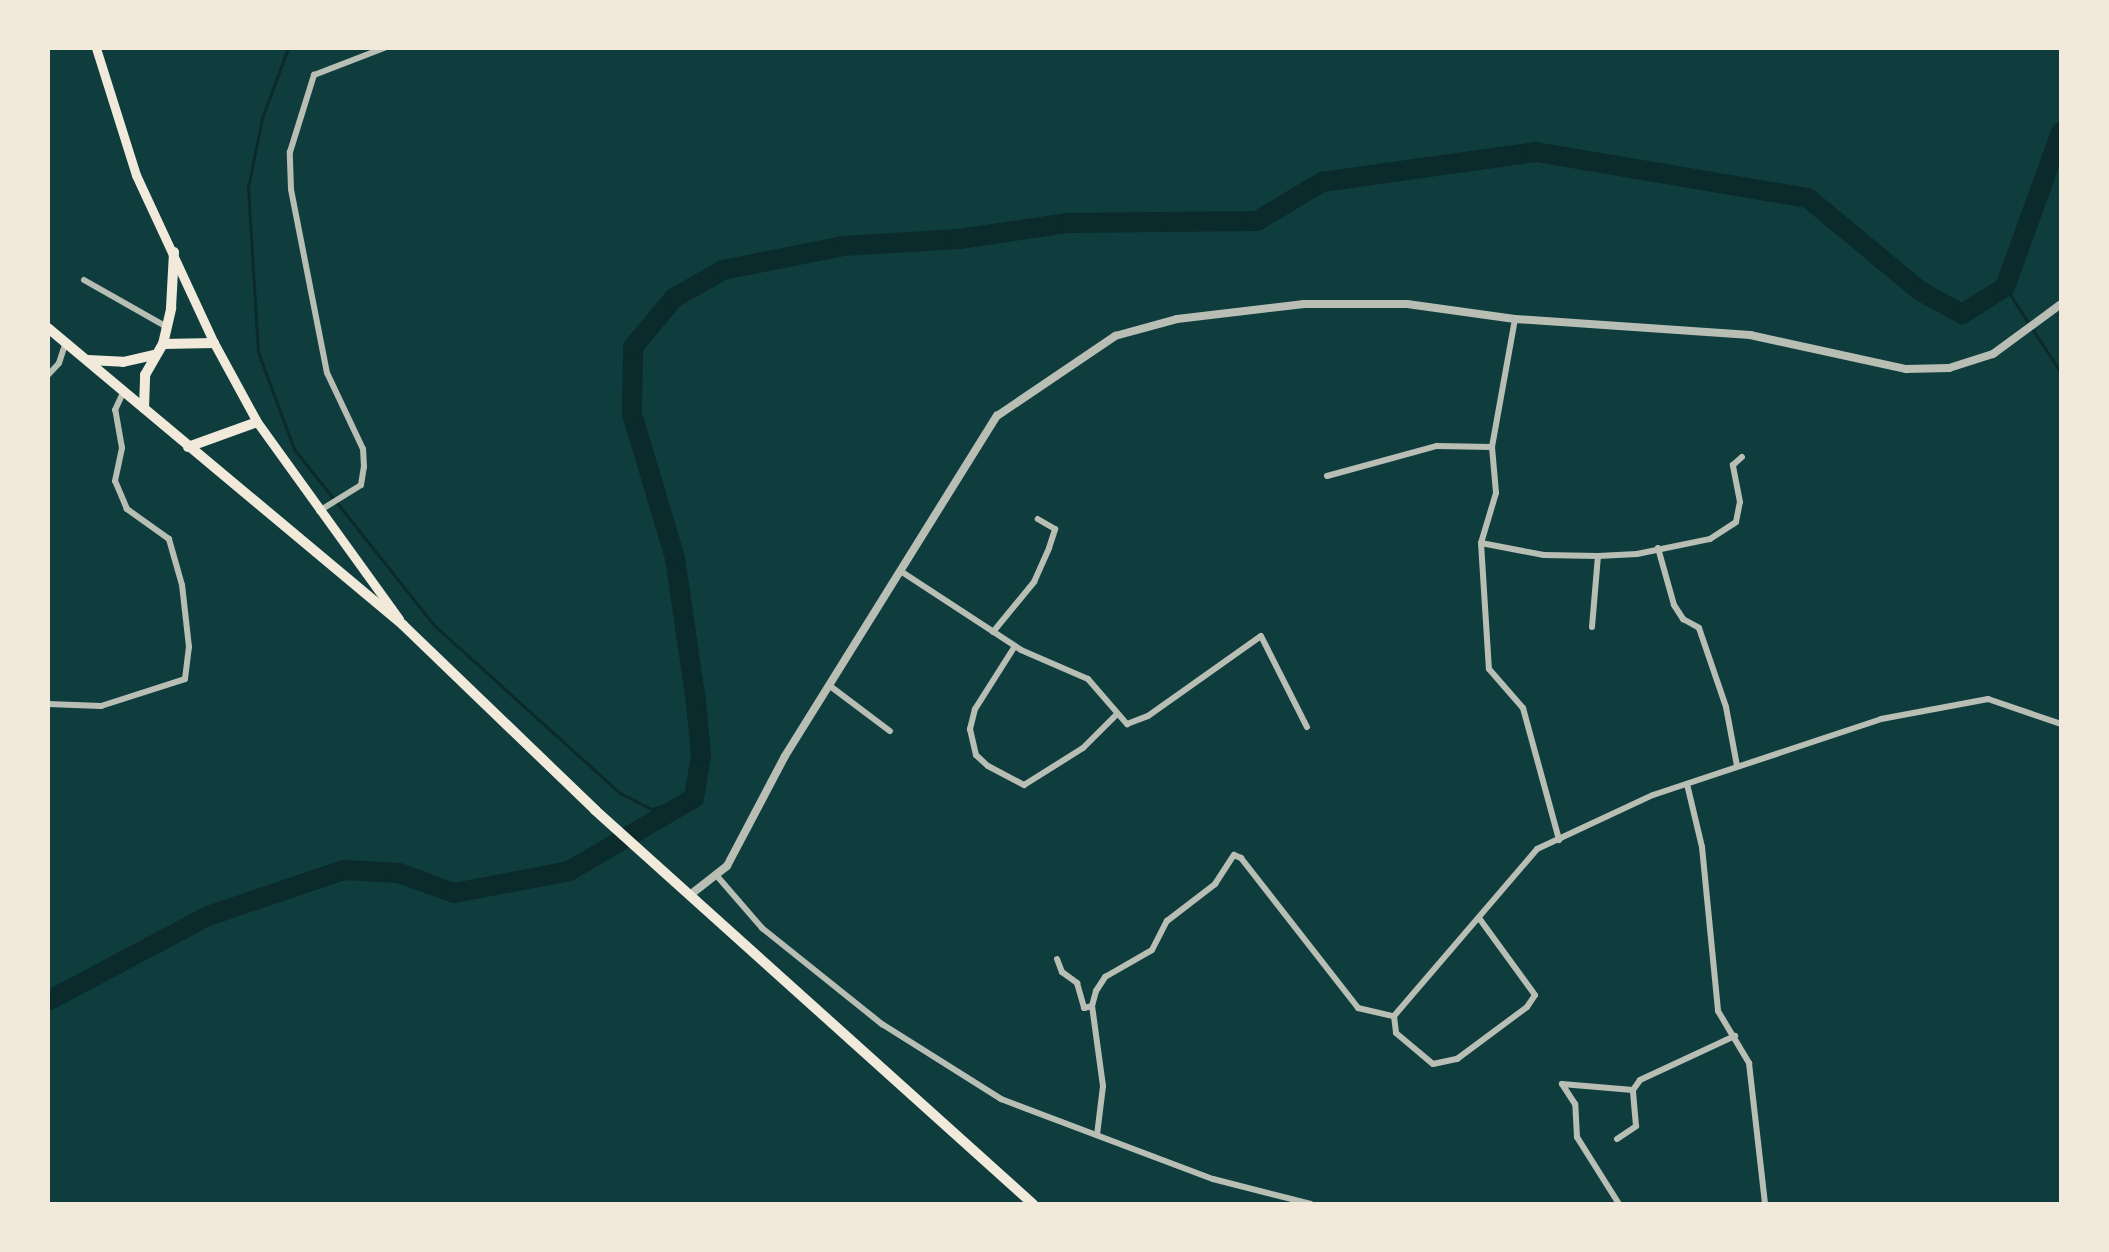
<!DOCTYPE html>
<style>
body{margin:0}
#map{position:relative;width:2109px;height:1252px;overflow:hidden;background:#0f3d3e;font-family:"Space Grotesk",sans-serif}
div>[style]{position:absolute}
.stream>*{height:3px;margin:-1.5px;padding:0 1.5px;transform-origin:1.5px;border-radius:1.5px;background:#0a2a2b}
.river>*{height:20px;margin:-10px;padding:0 10px;transform-origin:10px;border-radius:10px;background:#0a2a2b}
.minor>*{height:6px;margin:-3px;padding:0 3px;transform-origin:3px;border-radius:3px;background:#b8beb3}
.tertiary>*{height:8px;margin:-4px;padding:0 4px;transform-origin:4px;border-radius:4px;background:#b8beb3}
.secondary>*{height:9px;margin:-4.5px;padding:0 4.5px;transform-origin:4.5px;border-radius:4.5px;background:#f1e9da}
.primary>*{height:10px;margin:-5px;padding:0 5px;transform-origin:5px;border-radius:5px;background:#f1e9da}
span{translate:-50% -50%;white-space:nowrap;text-align:center;line-height:1.15;-webkit-text-stroke:6px #f1e9da;paint-order:stroke}
.frame{position:absolute;inset:0;border:50px solid #f1e9da;pointer-events:none}
</style>
<div id="map">
<div class="stream">
<i style="left:288px;top:48px;width:75px;rotate:110.4deg"></i>
<i style="left:262px;top:118px;width:71px;rotate:101.3deg"></i>
<i style="left:248px;top:188px;width:164px;rotate:86.5deg"></i>
<i style="left:258px;top:352px;width:103px;rotate:69.6deg"></i>
<i style="left:294px;top:449px;width:226px;rotate:51.5deg"></i>
<i style="left:435px;top:626px;width:249px;rotate:42.1deg"></i>
<i style="left:620px;top:793px;width:35px;rotate:27deg"></i>
<i style="left:651px;top:809px;width:44px;rotate:-14.3deg"></i>
<i style="left:2005px;top:287px;width:103px;rotate:56.9deg"></i>
</div>
<div class="river">
<i style="left:48px;top:1001px;width:181px;rotate:-28deg"></i>
<i style="left:208px;top:916px;width:144px;rotate:-18.7deg"></i>
<i style="left:344px;top:870px;width:55px;rotate:3.1deg"></i>
<i style="left:399px;top:873px;width:59px;rotate:20deg"></i>
<i style="left:454px;top:893px;width:117px;rotate:-10.8deg"></i>
<i style="left:569px;top:871px;width:145px;rotate:-30.3deg"></i>
<i style="left:694px;top:798px;width:44px;rotate:-80.8deg"></i>
<i style="left:701px;top:755px;width:53px;rotate:-95.4deg"></i>
<i style="left:696px;top:702px;width:146px;rotate:-98.3deg"></i>
<i style="left:675px;top:558px;width:150px;rotate:-106.6deg"></i>
<i style="left:632px;top:414px;width:67px;rotate:-89.1deg"></i>
<i style="left:633px;top:347px;width:64px;rotate:-50.1deg"></i>
<i style="left:674px;top:298px;width:56px;rotate:-29.7deg"></i>
<i style="left:723px;top:270px;width:122px;rotate:-11.3deg"></i>
<i style="left:843px;top:246px;width:116px;rotate:-3.5deg"></i>
<i style="left:959px;top:239px;width:109px;rotate:-8.4deg"></i>
<i style="left:1067px;top:223px;width:190px;rotate:-0.6deg"></i>
<i style="left:1257px;top:221px;width:76px;rotate:-31deg"></i>
<i style="left:1322px;top:182px;width:216px;rotate:-8deg"></i>
<i style="left:1536px;top:152px;width:276px;rotate:9.6deg"></i>
<i style="left:1808px;top:198px;width:146px;rotate:39.7deg"></i>
<i style="left:1920px;top:291px;width:48px;rotate:28.7deg"></i>
<i style="left:1962px;top:314px;width:51px;rotate:-32.1deg"></i>
<i style="left:2005px;top:287px;width:165px;rotate:-70.1deg"></i>
</div>
<div class="minor">
<i style="left:84px;top:280px;width:95px;rotate:29.5deg"></i>
<i style="left:1515px;top:319px;width:130px;rotate:100.2deg"></i>
<i style="left:1492px;top:447px;width:46px;rotate:85deg"></i>
<i style="left:1496px;top:493px;width:52px;rotate:106.7deg"></i>
<i style="left:1481px;top:543px;width:126px;rotate:86.4deg"></i>
<i style="left:1489px;top:669px;width:52px;rotate:48.9deg"></i>
<i style="left:1523px;top:708px;width:137px;rotate:74.7deg"></i>
<i style="left:48px;top:375px;width:16px;rotate:-47deg"></i>
<i style="left:59px;top:363px;width:22px;rotate:-72deg"></i>
<i style="left:1327px;top:476px;width:114px;rotate:-15.3deg"></i>
<i style="left:1437px;top:446px;width:55px;rotate:1deg"></i>
<i style="left:319px;top:511px;width:49px;rotate:-31.8deg"></i>
<i style="left:361px;top:485px;width:18px;rotate:-81deg"></i>
<i style="left:364px;top:467px;width:18px;rotate:-93deg"></i>
<i style="left:363px;top:449px;width:84px;rotate:-115.3deg"></i>
<i style="left:327px;top:373px;width:187px;rotate:-101.1deg"></i>
<i style="left:291px;top:189px;width:37px;rotate:-92deg"></i>
<i style="left:290px;top:152px;width:81px;rotate:-72.7deg"></i>
<i style="left:314px;top:75px;width:75px;rotate:-21.1deg"></i>
<i style="left:1481px;top:543px;width:64px;rotate:10.8deg"></i>
<i style="left:1544px;top:555px;width:54px;rotate:1.1deg"></i>
<i style="left:1598px;top:556px;width:39px;rotate:-3deg"></i>
<i style="left:1637px;top:554px;width:75px;rotate:-11.6deg"></i>
<i style="left:1710px;top:539px;width:31px;rotate:-33deg"></i>
<i style="left:1736px;top:522px;width:20px;rotate:-79deg"></i>
<i style="left:1740px;top:502px;width:38px;rotate:-101deg"></i>
<i style="left:1733px;top:465px;width:12px;rotate:-42deg"></i>
<i style="left:1658px;top:548px;width:59px;rotate:74.3deg"></i>
<i style="left:1674px;top:605px;width:17px;rotate:57deg"></i>
<i style="left:1683px;top:619px;width:18px;rotate:29deg"></i>
<i style="left:1699px;top:628px;width:83px;rotate:71.1deg"></i>
<i style="left:1726px;top:707px;width:60px;rotate:79.4deg"></i>
<i style="left:902px;top:572px;width:142px;rotate:33.2deg"></i>
<i style="left:1021px;top:650px;width:73px;rotate:23.4deg"></i>
<i style="left:1088px;top:679px;width:60px;rotate:49.1deg"></i>
<i style="left:1127px;top:724px;width:22px;rotate:-21deg"></i>
<i style="left:1148px;top:716px;width:138px;rotate:-35.3deg"></i>
<i style="left:1261px;top:636px;width:102px;rotate:63.2deg"></i>
<i style="left:1592px;top:627px;width:71px;rotate:-85.2deg"></i>
<i style="left:993px;top:632px;width:65px;rotate:-50.6deg"></i>
<i style="left:1034px;top:582px;width:37px;rotate:-66deg"></i>
<i style="left:1049px;top:548px;width:20px;rotate:-72deg"></i>
<i style="left:1055px;top:529px;width:20px;rotate:-150deg"></i>
<i style="left:1015px;top:646px;width:75px;rotate:122.4deg"></i>
<i style="left:975px;top:709px;width:21px;rotate:104deg"></i>
<i style="left:970px;top:729px;width:27px;rotate:77deg"></i>
<i style="left:976px;top:755px;width:16px;rotate:43deg"></i>
<i style="left:988px;top:766px;width:41px;rotate:27.8deg"></i>
<i style="left:1024px;top:785px;width:70px;rotate:-32.1deg"></i>
<i style="left:1083px;top:748px;width:48px;rotate:-45deg"></i>
<i style="left:830px;top:686px;width:75px;rotate:36.9deg"></i>
<i style="left:48px;top:704px;width:53px;rotate:2.2deg"></i>
<i style="left:101px;top:706px;width:88px;rotate:-17.8deg"></i>
<i style="left:185px;top:679px;width:32px;rotate:-83deg"></i>
<i style="left:189px;top:647px;width:62px;rotate:-96.4deg"></i>
<i style="left:182px;top:585px;width:48px;rotate:-105.8deg"></i>
<i style="left:169px;top:539px;width:52px;rotate:-144.5deg"></i>
<i style="left:127px;top:509px;width:30px;rotate:-113deg"></i>
<i style="left:115px;top:481px;width:34px;rotate:-78deg"></i>
<i style="left:122px;top:448px;width:39px;rotate:-100deg"></i>
<i style="left:115px;top:410px;width:21px;rotate:-65deg"></i>
<i style="left:1687px;top:784px;width:65px;rotate:76.6deg"></i>
<i style="left:1702px;top:847px;width:165px;rotate:84.4deg"></i>
<i style="left:1718px;top:1011px;width:61px;rotate:59.2deg"></i>
<i style="left:1749px;top:1063px;width:142px;rotate:83.5deg"></i>
<i style="left:717px;top:876px;width:69px;rotate:49.1deg"></i>
<i style="left:762px;top:928px;width:154px;rotate:38.7deg"></i>
<i style="left:882px;top:1024px;width:141px;rotate:32.2deg"></i>
<i style="left:1001px;top:1099px;width:227px;rotate:20.7deg"></i>
<i style="left:1213px;top:1179px;width:101px;rotate:14.3deg"></i>
<i style="left:1057px;top:959px;width:14px;rotate:69deg"></i>
<i style="left:1062px;top:972px;width:19px;rotate:36deg"></i>
<i style="left:1077px;top:983px;width:26px;rotate:74deg"></i>
<i style="left:1084px;top:1008px;width:8px;rotate:-14deg"></i>
<i style="left:1394px;top:1016px;width:17px;rotate:83deg"></i>
<i style="left:1396px;top:1033px;width:48px;rotate:40deg"></i>
<i style="left:1433px;top:1064px;width:25px;rotate:-12deg"></i>
<i style="left:1457px;top:1059px;width:87px;rotate:-36.6deg"></i>
<i style="left:1527px;top:1007px;width:14px;rotate:-56deg"></i>
<i style="left:1535px;top:995px;width:95px;rotate:-126deg"></i>
<i style="left:1097px;top:1135px;width:49px;rotate:-83deg"></i>
<i style="left:1103px;top:1086px;width:81px;rotate:-97.8deg"></i>
<i style="left:1092px;top:1006px;width:16px;rotate:-75deg"></i>
<i style="left:1096px;top:991px;width:17px;rotate:-57deg"></i>
<i style="left:1105px;top:977px;width:54px;rotate:-29.9deg"></i>
<i style="left:1152px;top:950px;width:33px;rotate:-63deg"></i>
<i style="left:1167px;top:921px;width:61px;rotate:-37.6deg"></i>
<i style="left:1215px;top:884px;width:35px;rotate:-57deg"></i>
<i style="left:1234px;top:855px;width:8px;rotate:23deg"></i>
<i style="left:1241px;top:858px;width:190px;rotate:52deg"></i>
<i style="left:1358px;top:1008px;width:37px;rotate:13deg"></i>
<i style="left:1394px;top:1016px;width:220px;rotate:-49.4deg"></i>
<i style="left:1537px;top:849px;width:128px;rotate:-25deg"></i>
<i style="left:1653px;top:795px;width:240px;rotate:-18.4deg"></i>
<i style="left:1881px;top:719px;width:109px;rotate:-10.6deg"></i>
<i style="left:1988px;top:699px;width:77px;rotate:18.9deg"></i>
<i style="left:1617px;top:1139px;width:23px;rotate:-34deg"></i>
<i style="left:1636px;top:1126px;width:36px;rotate:-95deg"></i>
<i style="left:1633px;top:1090px;width:12px;rotate:-55deg"></i>
<i style="left:1640px;top:1080px;width:105px;rotate:-24.9deg"></i>
<i style="left:1619px;top:1204px;width:79px;rotate:-122.1deg"></i>
<i style="left:1577px;top:1137px;width:33px;rotate:-93deg"></i>
<i style="left:1575px;top:1104px;width:24px;rotate:-123deg"></i>
<i style="left:1562px;top:1084px;width:71px;rotate:4.8deg"></i>
</div>
<div class="tertiary">
<i style="left:690px;top:895px;width:47px;rotate:-38.1deg"></i>
<i style="left:727px;top:866px;width:124px;rotate:-62.2deg"></i>
<i style="left:785px;top:756px;width:401px;rotate:-58.1deg"></i>
<i style="left:997px;top:416px;width:143px;rotate:-34.1deg"></i>
<i style="left:1115px;top:336px;width:64px;rotate:-15.3deg"></i>
<i style="left:1177px;top:319px;width:128px;rotate:-6.7deg"></i>
<i style="left:1304px;top:304px;width:103px"></i>
<i style="left:1407px;top:304px;width:109px;rotate:7.9deg"></i>
<i style="left:1515px;top:319px;width:236px;rotate:3.9deg"></i>
<i style="left:1750px;top:335px;width:160px;rotate:12.3deg"></i>
<i style="left:1906px;top:369px;width:43px;rotate:-1.3deg"></i>
<i style="left:1949px;top:368px;width:46px;rotate:-17.7deg"></i>
<i style="left:1993px;top:354px;width:84px;rotate:-36.3deg"></i>
</div>
<div class="secondary">
<i style="left:96px;top:48px;width:133px;rotate:72.5deg"></i>
<i style="left:136px;top:175px;width:185px;rotate:65.1deg"></i>
<i style="left:214px;top:343px;width:90px;rotate:61.4deg"></i>
<i style="left:257px;top:422px;width:243px;rotate:54.2deg"></i>
</div>
<div class="primary">
<i style="left:48px;top:328px;width:463px;rotate:39.9deg"></i>
<i style="left:403px;top:625px;width:267px;rotate:43.9deg"></i>
<i style="left:595px;top:810px;width:589px;rotate:41.97deg"></i>
<i style="left:163px;top:344px;width:51px;rotate:-1.1deg"></i>
<i style="left:88px;top:360px;width:35px;rotate:3deg"></i>
<i style="left:123px;top:362px;width:31px;rotate:-13deg"></i>
<i style="left:144px;top:408px;width:33px;rotate:-88deg"></i>
<i style="left:145px;top:375px;width:36px;rotate:-60deg"></i>
<i style="left:163px;top:344px;width:37px;rotate:-77deg"></i>
<i style="left:171px;top:308px;width:56px;rotate:-86.9deg"></i>
<i style="left:188px;top:447px;width:73px;rotate:-19.9deg"></i>
</div>
<div class="frame"></div>
</div>
